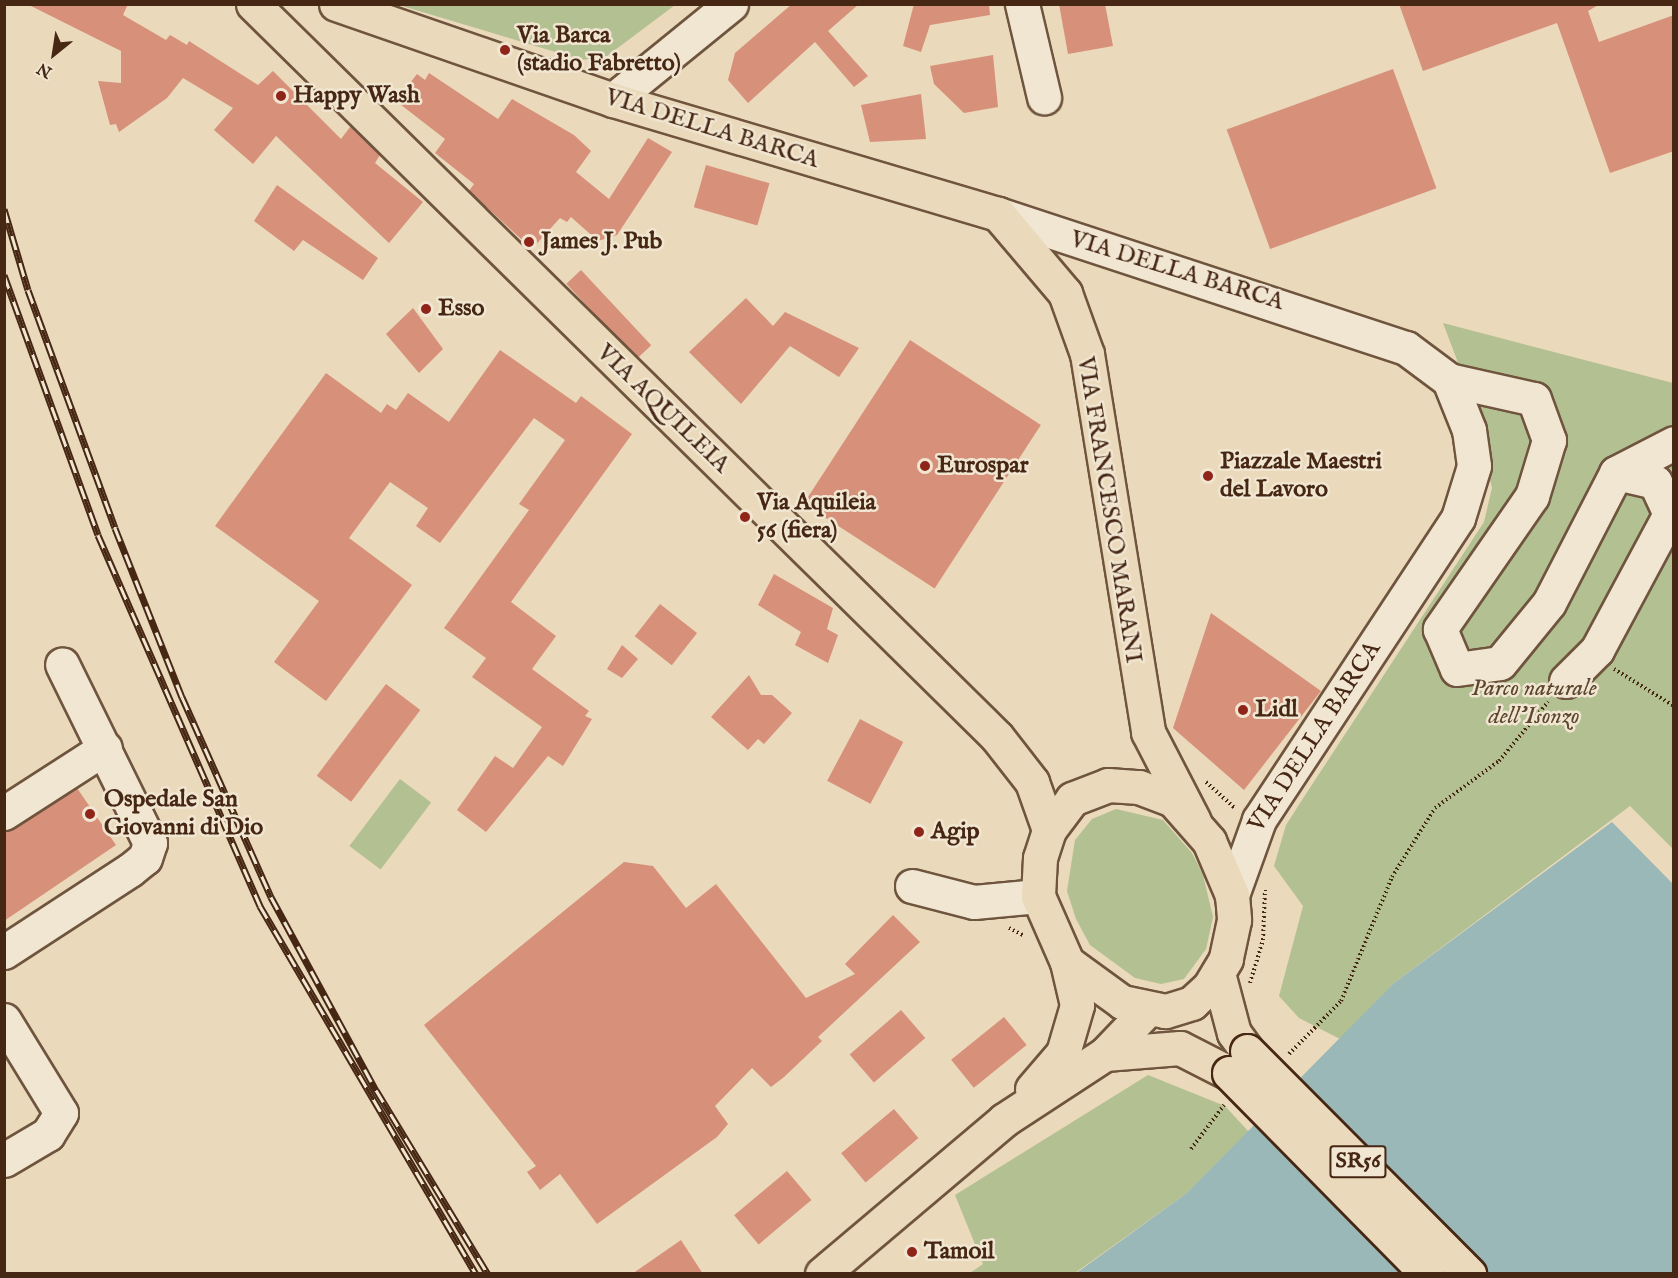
<!DOCTYPE html>
<style>
body{margin:0}
#map{position:relative;width:1678px;height:1278px;overflow:hidden;background:#ead9ba;font-family:"IM FELL English",serif}
div>[style]{position:absolute}
.green>*{inset:0;background:#b3c092;transform-origin:0 0}
.water>*{inset:0;background:#9bb8b9}
.building>*{inset:0;background:#d7907a;transform-origin:0 0}
.path>*{height:4px;margin-top:-2px;transform-origin:0;background:repeating-linear-gradient(90deg,#462714 0 1.5px,transparent 0 4.5px)}
.roads{filter:drop-shadow(2px 0 #6f543e) drop-shadow(-2px 0 #6f543e) drop-shadow(0 2px #6f543e) drop-shadow(0 -2px #6f543e)}
.minor>*{height:33px;margin:-16.5px;padding:0 16.5px;transform-origin:16.5px;border-radius:16.5px;background:#f1e6d2}
.major>*{height:33px;margin:-16.5px;padding:0 16.5px;transform-origin:16.5px;border-radius:16.5px;background:#ead9ba}
.rail>*{height:7px;margin-top:-3.5px;transform-origin:0;background:repeating-linear-gradient(90deg,#f1e6d2 0 14px,#462714 0 28px);box-sizing:border-box;border-block:2px solid #462714}
.bridges{filter:drop-shadow(2px 0 #462714) drop-shadow(-2px 0 #462714) drop-shadow(0 2px #462714) drop-shadow(0 -2px #462714)}
.major-bridge>*{height:33px;margin:-16.5px;padding:0 16.5px;transform-origin:16.5px;border-radius:16.5px;background:#ead9ba}
.dots>*{width:16px;height:16px;translate:-50% -50%;box-sizing:border-box;border:3px solid #f1e6d2;border-radius:50%}
span{translate:-50% -50%;white-space:nowrap;text-align:center;line-height:1.15;-webkit-text-stroke:5px #f1e6d2;paint-order:stroke}
.shield-label span{padding:2px 4px;background:#f1e6d2;border:2px solid;border-radius:4px;-webkit-text-stroke-width:0}
.shield-label{font-size:22px;color:#462714;font-weight:700}
.poi-label{font-size:24px;color:#462714;font-weight:700}
.left{translate:0 -50%;text-align:left}
.street-label{font-size:24px;color:#462714}
.park-label{font-size:24px;color:#5c462d;font-style:italic}
.frame{position:absolute;inset:0;border:6px solid #462714;pointer-events:none}
.north{position:absolute;left:24px;top:24px;width:60px;height:60px;-webkit-text-stroke:4px #f1e6d2;paint-order:stroke;rotate:210deg;font-size:16px;font-weight:700;line-height:24px;text-align:center;color:#462714}
.north::after{content:'';display:block;margin:auto;width:21px;height:27px;background:#462714;clip-path:polygon(50% 0,100% 100%,50% 72%,0 100%)}
</style>
<div id="map">
<div class="green">
<i style="clip-path:polygon(399px 5px,675px 5px,607px 56px,582px 60px)"></i>
<i style="clip-path:polygon(1443px 323px,1673px 383px,1673px 849px,1630px 806px,1394px 983px,1342px 1040px,1299px 1018px,1279px 996px,1303px 906px,1274px 866px,1286px 825px,1302px 800px,1484px 522px,1492px 488px,1471px 397px)"></i>
<i style="left:400px;top:779px;width:39px;height:84px;rotate:37deg"></i>
<i style="clip-path:polygon(1116px 809px,1163px 820px,1192px 853px,1203px 875px,1213px 917px,1206px 949px,1184px 979px,1161px 984px,1135px 978px,1090px 945px,1076px 919px,1067px 891px,1075px 840px,1092px 819px)"></i>
<i style="clip-path:polygon(1148px 1075px,1225px 1106px,1249px 1132px,1187px 1193px,1075px 1273px,970px 1273px,983px 1264px,955px 1195px)"></i>
</div>
<div class="water">
<i style="clip-path:polygon(1612px 822px,1673px 884px,1673px 1273px,1075px 1274px,1187px 1193px,1394px 983px)"></i>
</div>
<div class="building">
<i style="clip-path:polygon(27px 4px,128px 4px,123px 15px,166px 40px,170px 35px,187px 45px,189px 41px,258px 85px,273px 71px,341px 139px,350px 127px,354px 129px,380px 155px,375px 163px,423px 202px,389px 243px,276px 136px,253px 164px,214px 130px,233px 108px,183px 78px,167px 98px,119px 132px,116px 124px,110px 125px,98px 81px,121px 83px,121px 51px)"></i>
<i style="clip-path:polygon(792px 4px,859px 4px,828px 31px,868px 76px,854px 87px,815px 42px,748px 103px,728px 80px,735px 53px)"></i>
<i style="clip-path:polygon(914px 4px,989px 4px,990px 15px,930px 25px,921px 52px,903px 46px)"></i>
<i style="clip-path:polygon(1059px 4px,1105px 4px,1113px 46px,1068px 54px)"></i>
<i style="clip-path:polygon(1399px 4px,1600px 4px,1588px 11px,1599px 42px,1674px 15px,1674px 151px,1610px 173px,1557px 23px,1423px 71px)"></i>
<i style="clip-path:polygon(993px 55px,998px 107px,964px 113px,934px 84px,930px 66px)"></i>
<i style="left:1393px;top:69px;width:127px;height:177px;rotate:70deg"></i>
<i style="clip-path:polygon(429px 73px,498px 119px,512px 99px,574px 135px,591px 151px,576px 172px,609px 199px,648px 138px,672px 152px,617px 235px,598px 241px,571px 217px,567px 222px,560px 218px,532px 249px,469px 191px,474px 184px,435px 153px,445px 139px,396px 101px,417px 74px,425px 80px)"></i>
<i style="clip-path:polygon(921px 94px,926px 139px,870px 142px,861px 105px)"></i>
<i style="left:706px;top:165px;width:66px;height:44px;rotate:16deg"></i>
<i style="clip-path:polygon(277px 185px,378px 258px,363px 280px,303px 240px,294px 251px,254px 221px)"></i>
<i style="left:581px;top:270px;width:103px;height:20px;rotate:47deg"></i>
<i style="clip-path:polygon(746px 298px,773px 326px,785px 312px,859px 348px,839px 377px,790px 346px,741px 404px,689px 352px)"></i>
<i style="clip-path:polygon(413px 308px,443px 349px,419px 373px,386px 334px)"></i>
<i style="left:910px;top:340px;width:156px;height:195px;rotate:33deg"></i>
<i style="clip-path:polygon(500px 350px,576px 403px,581px 396px,632px 434px,511px 602px,556px 636px,532px 669px,589px 711px,585px 716px,592px 719px,563px 766px,548px 756px,486px 832px,457px 810px,495px 756px,513px 768px,542px 727px,472px 677px,486px 658px,444px 628px,529px 510px,519px 504px,565px 440px,534px 418px,440px 543px,416px 526px,428px 508px,390px 482px,349px 538px,412px 585px,326px 701px,274px 662px,319px 601px,215px 526px,326px 373px,381px 413px,387px 404px,396px 410px,408px 393px,449px 422px)"></i>
<i style="clip-path:polygon(774px 574px,833px 608px,827px 629px,838px 635px,828px 663px,795px 645px,801px 632px,758px 605px)"></i>
<i style="left:660px;top:604px;width:47px;height:41px;rotate:38deg"></i>
<i style="clip-path:polygon(1211px 613px,1321px 691px,1244px 790px,1173px 728px)"></i>
<i style="clip-path:polygon(622px 645px,638px 659px,622px 678px,607px 669px)"></i>
<i style="clip-path:polygon(749px 675px,761px 695px,772px 695px,792px 713px,764px 744px,758px 739px,748px 750px,711px 717px)"></i>
<i style="left:386px;top:684px;width:43px;height:115px;rotate:37deg"></i>
<i style="left:860px;top:719px;width:49px;height:70px;rotate:28deg"></i>
<i style="clip-path:polygon(77px 788px,116px 845px,4px 921px,4px 833px)"></i>
<i style="clip-path:polygon(624px 862px,653px 866px,686px 908px,716px 884px,806px 998px,855px 974px,845px 964px,893px 915px,920px 942px,818px 1037px,822px 1041px,784px 1077px,771px 1087px,752px 1068px,715px 1106px,728px 1124px,717px 1137px,597px 1224px,560px 1174px,540px 1190px,527px 1172px,536px 1166px,424px 1025px)"></i>
<i style="left:901px;top:1010px;width:37px;height:68px;rotate:49deg"></i>
<i style="left:1004px;top:1017px;width:36px;height:68px;rotate:51deg"></i>
<i style="left:894px;top:1109px;width:38px;height:69px;rotate:50deg"></i>
<i style="left:787px;top:1171px;width:38px;height:69px;rotate:50deg"></i>
<i style="clip-path:polygon(681px 1240px,703px 1274px,632px 1274px)"></i>
</div>
<div class="path">
<i style="left:1614px;top:669px;width:70px;rotate:31.7deg"></i>
<i style="left:1206px;top:782px;width:38px;rotate:42deg"></i>
<i style="left:1009px;top:928px;width:16px;rotate:27deg"></i>
<i style="left:1250px;top:983px;width:45px;rotate:-73.2deg"></i>
<i style="left:1263px;top:940px;width:50px;rotate:-87.7deg"></i>
<i style="left:1289px;top:1054px;width:74px;rotate:-45.5deg"></i>
<i style="left:1341px;top:1001px;width:134px;rotate:-67.6deg"></i>
<i style="left:1392px;top:877px;width:81px;rotate:-58.1deg"></i>
<i style="left:1435px;top:808px;width:79px;rotate:-36.3deg"></i>
<i style="left:1499px;top:761px;width:77px;rotate:-50.3deg"></i>
<i style="left:1191px;top:1149px;width:55px;rotate:-53.1deg"></i>
</div>
<div class="roads">
<div class="minor">
<i style="left:1022px;top:4px;width:96px;rotate:76.7deg"></i>
<i style="left:613px;top:100px;width:152px;rotate:-39.1deg"></i>
<i style="left:998px;top:214px;width:429px;rotate:18.2deg"></i>
<i style="left:1406px;top:348px;width:54px;rotate:36.7deg"></i>
<i style="left:1449px;top:380px;width:54px;rotate:68.2deg"></i>
<i style="left:1469px;top:430px;width:36px;rotate:82deg"></i>
<i style="left:1474px;top:466px;width:54px;rotate:107.1deg"></i>
<i style="left:1458px;top:518px;width:362px;rotate:123.4deg"></i>
<i style="left:1259px;top:820px;width:80px;rotate:109.8deg"></i>
<i style="left:1449px;top:380px;width:87px;rotate:12.6deg"></i>
<i style="left:1534px;top:399px;width:44px;rotate:69.9deg"></i>
<i style="left:1549px;top:440px;width:59px;rotate:106.9deg"></i>
<i style="left:1532px;top:496px;width:162px;rotate:124.7deg"></i>
<i style="left:1440px;top:629px;width:43px;rotate:67deg"></i>
<i style="left:1457px;top:669px;width:43px;rotate:-7.9deg"></i>
<i style="left:1500px;top:663px;width:77px;rotate:-50.8deg"></i>
<i style="left:1549px;top:603px;width:146px;rotate:-62.7deg"></i>
<i style="left:1616px;top:473px;width:65px;rotate:-27.3deg"></i>
<i style="left:1566px;top:681px;width:44px;rotate:-45deg"></i>
<i style="left:1597px;top:650px;width:154px;rotate:-61.8deg"></i>
<i style="left:1670px;top:514px;width:35px;rotate:-115deg"></i>
<i style="left:1655px;top:482px;width:40px;rotate:-167deg"></i>
<i style="left:4px;top:813px;width:120px;rotate:-32.8deg"></i>
<i style="left:912px;top:886px;width:64px;rotate:14.5deg"></i>
<i style="left:974px;top:902px;width:64px;rotate:-5.4deg"></i>
<i style="left:4px;top:952px;width:150px;rotate:-33.1deg"></i>
<i style="left:130px;top:870px;width:19px;rotate:-39deg"></i>
<i style="left:145px;top:858px;width:16px;rotate:-72deg"></i>
<i style="left:150px;top:843px;width:199px;rotate:-116.2deg"></i>
<i style="left:4px;top:1020px;width:109px;rotate:58.5deg"></i>
<i style="left:61px;top:1113px;width:25px;rotate:122deg"></i>
<i style="left:48px;top:1134px;width:51px;rotate:149.4deg"></i>
</div>
<div class="major">
<i style="left:253px;top:4px;width:1044px;rotate:44.57deg"></i>
<i style="left:997px;top:737px;width:57px;rotate:52.1deg"></i>
<i style="left:1032px;top:782px;width:51px;rotate:70.5deg"></i>
<i style="left:336px;top:4px;width:293px;rotate:19.1deg"></i>
<i style="left:613px;top:100px;width:402px;rotate:16.5deg"></i>
<i style="left:998px;top:214px;width:104px;rotate:49.7deg"></i>
<i style="left:1065px;top:293px;width:65px;rotate:70.2deg"></i>
<i style="left:1087px;top:354px;width:383px;rotate:80.8deg"></i>
<i style="left:1148px;top:732px;width:100px;rotate:62.7deg"></i>
<i style="left:1108px;top:785px;width:31px;rotate:4deg"></i>
<i style="left:1139px;top:787px;width:36px;rotate:21deg"></i>
<i style="left:1173px;top:800px;width:55px;rotate:48.7deg"></i>
<i style="left:1209px;top:841px;width:59px;rotate:66.9deg"></i>
<i style="left:1232px;top:895px;width:25px;rotate:85deg"></i>
<i style="left:1234px;top:920px;width:40px;rotate:102deg"></i>
<i style="left:1226px;top:959px;width:33px;rotate:121deg"></i>
<i style="left:1209px;top:987px;width:23px;rotate:137deg"></i>
<i style="left:1192px;top:1003px;width:28px;rotate:163deg"></i>
<i style="left:1165px;top:1011px;width:44px;rotate:-168.2deg"></i>
<i style="left:1122px;top:1002px;width:68px;rotate:-144deg"></i>
<i style="left:1067px;top:962px;width:72px;rotate:-113.7deg"></i>
<i style="left:1038px;top:896px;width:38px;rotate:-87deg"></i>
<i style="left:1040px;top:858px;width:29px;rotate:-72deg"></i>
<i style="left:1049px;top:830px;width:39px;rotate:-53deg"></i>
<i style="left:1072px;top:799px;width:39px;rotate:-21deg"></i>
<i style="left:1218px;top:973px;width:62px;rotate:75.1deg"></i>
<i style="left:1234px;top:1033px;width:22px;rotate:54deg"></i>
<i style="left:1105px;top:1054px;width:75px;rotate:-4.6deg"></i>
<i style="left:1180px;top:1048px;width:55px;rotate:27deg"></i>
<i style="left:1032px;top:1089px;width:48px;rotate:-49.3deg"></i>
<i style="left:1063px;top:1053px;width:50px;rotate:-73.7deg"></i>
<i style="left:1077px;top:1005px;width:44px;rotate:-103.1deg"></i>
<i style="left:822px;top:1274px;width:238px;rotate:-40.2deg"></i>
<i style="left:1004px;top:1120px;width:121px;rotate:-33.2deg"></i>
<i style="left:1105px;top:1054px;width:62px;rotate:-46.3deg"></i>
</div>
</div>
<div class="rail">
<i style="left:4px;top:209px;width:84px;rotate:73.5deg"></i>
<i style="left:28px;top:290px;width:253px;rotate:69.9deg"></i>
<i style="left:115px;top:528px;width:182px;rotate:68.4deg"></i>
<i style="left:182px;top:697px;width:219px;rotate:66deg"></i>
<i style="left:271px;top:897px;width:220px;rotate:61.5deg"></i>
<i style="left:376px;top:1090px;width:215px;rotate:58.7deg"></i>
<i style="left:4px;top:275px;width:276px;rotate:70.1deg"></i>
<i style="left:98px;top:535px;width:405px;rotate:66.4deg"></i>
<i style="left:260px;top:906px;width:427px;rotate:59.6deg"></i>
</div>
<div class="bridges">
<div class="major-bridge">
<i style="left:1247px;top:1051px;width:315px;rotate:45.1deg"></i>
<i style="left:1229px;top:1073px;width:282px;rotate:45.4deg"></i>
</div>
</div>
<div class="dots">
<i style="left:505px;top:50px;background:#8f2418"></i>
<i style="left:281px;top:96px;background:#8f2418"></i>
<i style="left:529px;top:242px;background:#8f2418"></i>
<i style="left:426px;top:309px;background:#8f2418"></i>
<i style="left:925px;top:466px;background:#8f2418"></i>
<i style="left:1208px;top:476px;background:#8f2418"></i>
<i style="left:745px;top:517px;background:#8f2418"></i>
<i style="left:1243px;top:710px;background:#8f2418"></i>
<i style="left:90px;top:814px;background:#8f2418"></i>
<i style="left:919px;top:832px;background:#8f2418"></i>
<i style="left:912px;top:1252px;background:#8f2418"></i>
</div>
<div class="shield-label">
<span style="left:1358px;top:1162px">SR56</span>
</div>
<div class="poi-label">
<span class="left" style="left:517px;top:50px">Via Barca<br>(stadio Fabretto)</span>
<span class="left" style="left:293px;top:96px">Happy Wash</span>
<span class="left" style="left:541px;top:242px">James J. Pub</span>
<span class="left" style="left:438px;top:309px">Esso</span>
<span class="left" style="left:1220px;top:476px">Piazzale Maestri<br>del Lavoro</span>
<span class="left" style="left:937px;top:466px">Eurospar</span>
<span class="left" style="left:757px;top:517px">Via Aquileia<br>56 (fiera)</span>
<span class="left" style="left:1255px;top:710px">Lidl</span>
<span class="left" style="left:104px;top:814px">Ospedale San<br>Giovanni di Dio</span>
<span class="left" style="left:931px;top:832px">Agip</span>
<span class="left" style="left:924px;top:1252px">Tamoil</span>
</div>
<div class="street-label">
<span style="left:712px;top:129px;rotate:17deg">VIA DELLA BARCA</span>
<span style="left:1177px;top:271px;rotate:17deg">VIA DELLA BARCA</span>
<span style="left:663px;top:409px;rotate:44deg">VIA AQUILEIA</span>
<span style="left:1109px;top:510px;rotate:81deg">VIA FRANCESCO MARANI</span>
<span style="left:1315px;top:737px;rotate:-57deg">VIA DELLA BARCA</span>
</div>
<div class="park-label">
<span style="left:1534px;top:703px">Parco naturale<br>dell'Isonzo</span>
</div>
<div class="frame"></div>
<div class="north">N</div>
</div>
